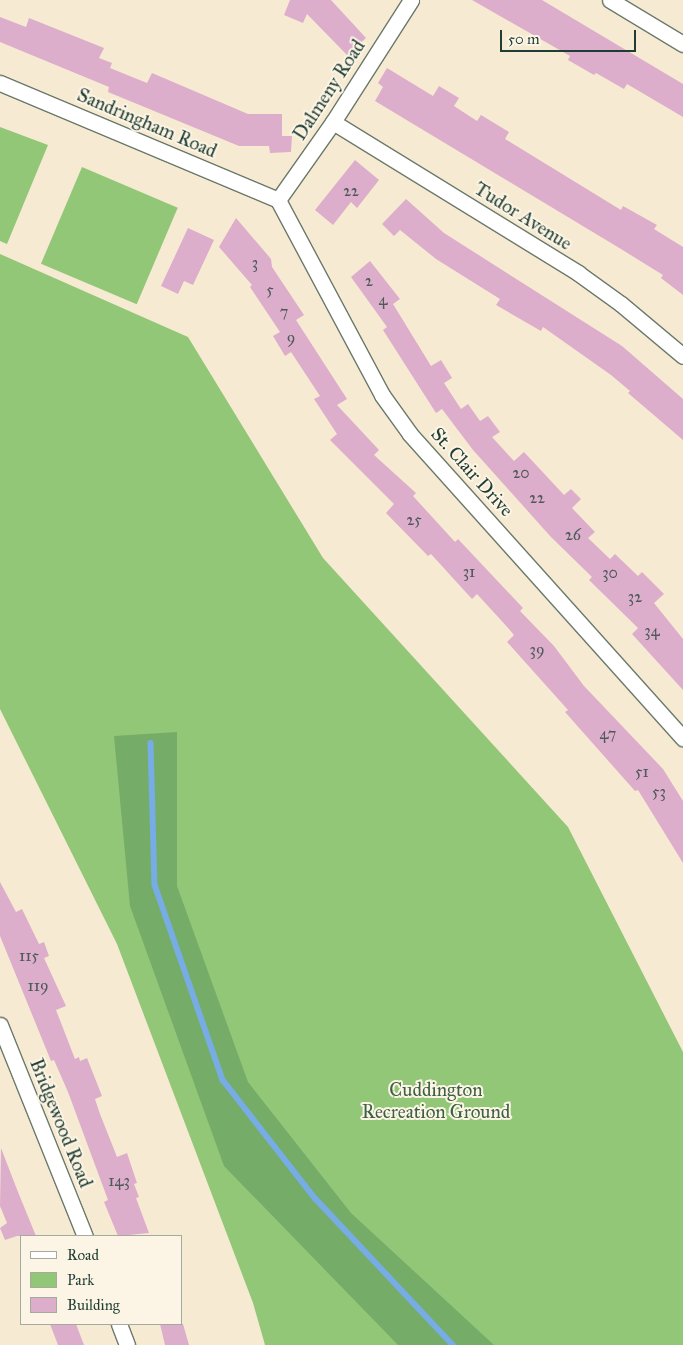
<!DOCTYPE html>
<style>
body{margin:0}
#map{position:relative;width:683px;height:1345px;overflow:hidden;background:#f7ead2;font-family:"IM FELL Great Primer",serif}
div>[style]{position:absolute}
.green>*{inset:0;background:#92c778;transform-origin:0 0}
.forest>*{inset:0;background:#75ac68}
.stream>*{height:5.5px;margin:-2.75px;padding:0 2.75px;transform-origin:2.75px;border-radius:2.75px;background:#77ace4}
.building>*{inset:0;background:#dcaecb}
.roads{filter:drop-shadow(1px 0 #6b7a6b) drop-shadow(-1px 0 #6b7a6b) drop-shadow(0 1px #6b7a6b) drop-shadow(0 -1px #6b7a6b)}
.street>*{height:15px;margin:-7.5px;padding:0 7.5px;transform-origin:7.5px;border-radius:7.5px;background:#fff}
span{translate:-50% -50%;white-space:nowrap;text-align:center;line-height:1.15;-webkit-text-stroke:4px #fcf5e5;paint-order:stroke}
.number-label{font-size:16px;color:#4e595a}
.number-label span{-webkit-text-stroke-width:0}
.street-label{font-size:19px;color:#1f3d34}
.park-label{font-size:19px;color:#3c6045}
.legend{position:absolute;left:20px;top:1235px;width:162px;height:90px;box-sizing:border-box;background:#fcf5e5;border:1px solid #a4ab9e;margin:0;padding:6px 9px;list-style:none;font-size:15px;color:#1f3d34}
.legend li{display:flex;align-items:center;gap:10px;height:25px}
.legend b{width:25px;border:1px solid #a4ab9e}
.scale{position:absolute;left:500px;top:30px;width:136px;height:22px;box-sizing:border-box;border:2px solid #1f3d34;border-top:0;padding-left:6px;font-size:15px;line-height:18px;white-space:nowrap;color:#1f3d34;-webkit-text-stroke:4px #fcf5e5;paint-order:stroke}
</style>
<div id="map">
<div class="green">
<i style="clip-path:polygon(0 127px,48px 145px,7px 244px,0 241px)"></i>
<i style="left:82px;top:167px;width:104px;height:105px;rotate:23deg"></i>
<i style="clip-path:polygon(0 254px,188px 337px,323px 558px,568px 827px,683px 1052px,683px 1345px,265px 1345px,253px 1303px,117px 944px,0 709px)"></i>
</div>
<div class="forest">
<i style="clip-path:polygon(177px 732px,177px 886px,248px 1082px,351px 1213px,494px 1345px,398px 1345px,224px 1166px,130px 906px,114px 736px)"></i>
</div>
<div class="stream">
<i style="left:151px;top:743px;width:142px;rotate:88.4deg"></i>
<i style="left:155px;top:885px;width:207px;rotate:70.8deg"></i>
<i style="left:223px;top:1080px;width:150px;rotate:52.1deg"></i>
<i style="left:315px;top:1198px;width:202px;rotate:46.8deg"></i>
</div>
<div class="building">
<i style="clip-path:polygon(290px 0,331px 0,366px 38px,347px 55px,307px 14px,303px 23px,284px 15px)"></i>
<i style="clip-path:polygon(472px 0,542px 0,683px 84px,683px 117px,627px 84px,624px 89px,596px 73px,594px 75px,568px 60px,570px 56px)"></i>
<i style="clip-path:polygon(0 17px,26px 27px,29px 18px,104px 48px,99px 58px,112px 63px,110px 68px,147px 83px,152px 73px,248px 114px,282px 114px,282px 136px,292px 136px,291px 152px,270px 153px,269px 146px,239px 146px,108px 92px,109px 87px,0 42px)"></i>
<i style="clip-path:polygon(387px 68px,433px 96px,439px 86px,459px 98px,454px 106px,477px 121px,481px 115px,509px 132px,505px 139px,621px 210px,623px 206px,657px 225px,654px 229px,683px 247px,683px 295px,661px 278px,663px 275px,616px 246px,375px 101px,383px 87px,378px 83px)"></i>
<i style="clip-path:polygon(355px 160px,379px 180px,357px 208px,351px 202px,333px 225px,315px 210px)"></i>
<i style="clip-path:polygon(406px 199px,444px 233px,622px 346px,683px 399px,683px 440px,628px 393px,630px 391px,611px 375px,543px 327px,541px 331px,496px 305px,500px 299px,436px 259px,400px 230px,394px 236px,382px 224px)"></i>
<i style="clip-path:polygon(236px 218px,271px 259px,272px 267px,304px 315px,296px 320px,347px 399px,337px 405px,379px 450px,374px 455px,416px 493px,413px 496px,455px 542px,458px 539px,523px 608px,520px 611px,554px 646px,584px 686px,663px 769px,683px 801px,683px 863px,638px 790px,635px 791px,565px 712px,568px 710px,507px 642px,514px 635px,509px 629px,477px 594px,472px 599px,431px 554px,428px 556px,386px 513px,394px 504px,330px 440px,337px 434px,314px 399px,320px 396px,291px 352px,285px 356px,273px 336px,280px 332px,250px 287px,252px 285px,219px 247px)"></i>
<i style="clip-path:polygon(188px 228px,214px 240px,193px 285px,184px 281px,178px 294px,161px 286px)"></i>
<i style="clip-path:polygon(370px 261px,400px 299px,393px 304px,431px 366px,441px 360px,452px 378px,444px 383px,461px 409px,468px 404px,480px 421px,488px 416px,500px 432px,492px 437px,514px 461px,524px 452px,564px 495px,571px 489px,581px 499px,572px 508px,595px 532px,588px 538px,610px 559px,615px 554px,638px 576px,642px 572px,664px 594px,654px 603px,683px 639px,683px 690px,632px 634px,638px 628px,589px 580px,592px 577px,551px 537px,473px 450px,442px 409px,436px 413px,383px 330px,387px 327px,351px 277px)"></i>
<i style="clip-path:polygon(0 882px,16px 912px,22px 909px,39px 944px,44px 942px,49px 956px,44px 958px,66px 1006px,56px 1010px,75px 1059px,79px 1057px,80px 1061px,87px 1058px,102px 1096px,95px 1099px,100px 1114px,117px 1157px,127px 1153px,137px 1183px,134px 1184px,139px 1197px,136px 1198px,149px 1233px,118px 1236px,104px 1202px,108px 1200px,68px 1092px,54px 1060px,51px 1061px,0 936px)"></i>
<i style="clip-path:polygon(1px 1148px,18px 1192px,36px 1236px,17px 1236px,5px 1240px,0 1228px,7px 1223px,0 1206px)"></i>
<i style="clip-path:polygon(50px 1324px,76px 1324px,84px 1345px,58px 1345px)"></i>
<i style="clip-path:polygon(160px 1324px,183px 1324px,189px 1345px,165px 1345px)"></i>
</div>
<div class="roads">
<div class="street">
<i style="left:610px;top:0;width:85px;rotate:31.1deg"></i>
<i style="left:0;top:83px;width:302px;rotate:22.8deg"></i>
<i style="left:333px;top:122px;width:288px;rotate:31.6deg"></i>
<i style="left:578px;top:273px;width:53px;rotate:35.8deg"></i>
<i style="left:621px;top:304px;width:81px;rotate:40deg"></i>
<i style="left:278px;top:200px;width:221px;rotate:61.9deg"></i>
<i style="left:382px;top:395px;width:48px;rotate:54.3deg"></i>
<i style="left:410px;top:434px;width:409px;rotate:48.1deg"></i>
<i style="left:278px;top:200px;width:95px;rotate:-54.8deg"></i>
<i style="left:333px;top:122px;width:145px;rotate:-57.4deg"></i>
<i style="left:0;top:1025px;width:227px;rotate:68.1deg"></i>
<i style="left:119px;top:1324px;width:22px;rotate:69deg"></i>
</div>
</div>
<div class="number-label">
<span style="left:351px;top:191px">22</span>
<span style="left:255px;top:263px">3</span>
<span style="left:369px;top:281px">2</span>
<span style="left:270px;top:290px">5</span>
<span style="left:383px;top:300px">4</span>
<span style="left:284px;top:312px">7</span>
<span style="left:291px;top:338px">9</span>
<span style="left:521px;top:473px">20</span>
<span style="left:537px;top:498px">22</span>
<span style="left:414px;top:520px">25</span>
<span style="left:573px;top:535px">26</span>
<span style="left:469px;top:572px">31</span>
<span style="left:610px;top:573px">30</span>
<span style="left:635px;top:597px">32</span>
<span style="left:652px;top:631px">34</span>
<span style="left:537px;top:650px">39</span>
<span style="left:608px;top:734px">47</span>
<span style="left:642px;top:772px">51</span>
<span style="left:659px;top:792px">53</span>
<span style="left:29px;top:956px">115</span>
<span style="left:38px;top:986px">119</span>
<span style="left:119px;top:1181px">143</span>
</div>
<div class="street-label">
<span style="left:329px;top:90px;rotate:-57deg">Dalmeny Road</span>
<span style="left:147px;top:123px;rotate:23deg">Sandringham Road</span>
<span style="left:523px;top:216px;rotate:32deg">Tudor Avenue</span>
<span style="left:472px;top:472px;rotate:48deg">St. Clair Drive</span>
<span style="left:61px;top:1123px;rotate:68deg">Bridgewood Road</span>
</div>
<div class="park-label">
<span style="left:436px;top:1101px">Cuddington<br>Recreation Ground</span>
</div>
<ul class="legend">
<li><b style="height:6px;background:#fff"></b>Road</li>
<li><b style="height:14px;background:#92c778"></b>Park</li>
<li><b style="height:14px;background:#dcaecb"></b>Building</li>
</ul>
<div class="scale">50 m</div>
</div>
